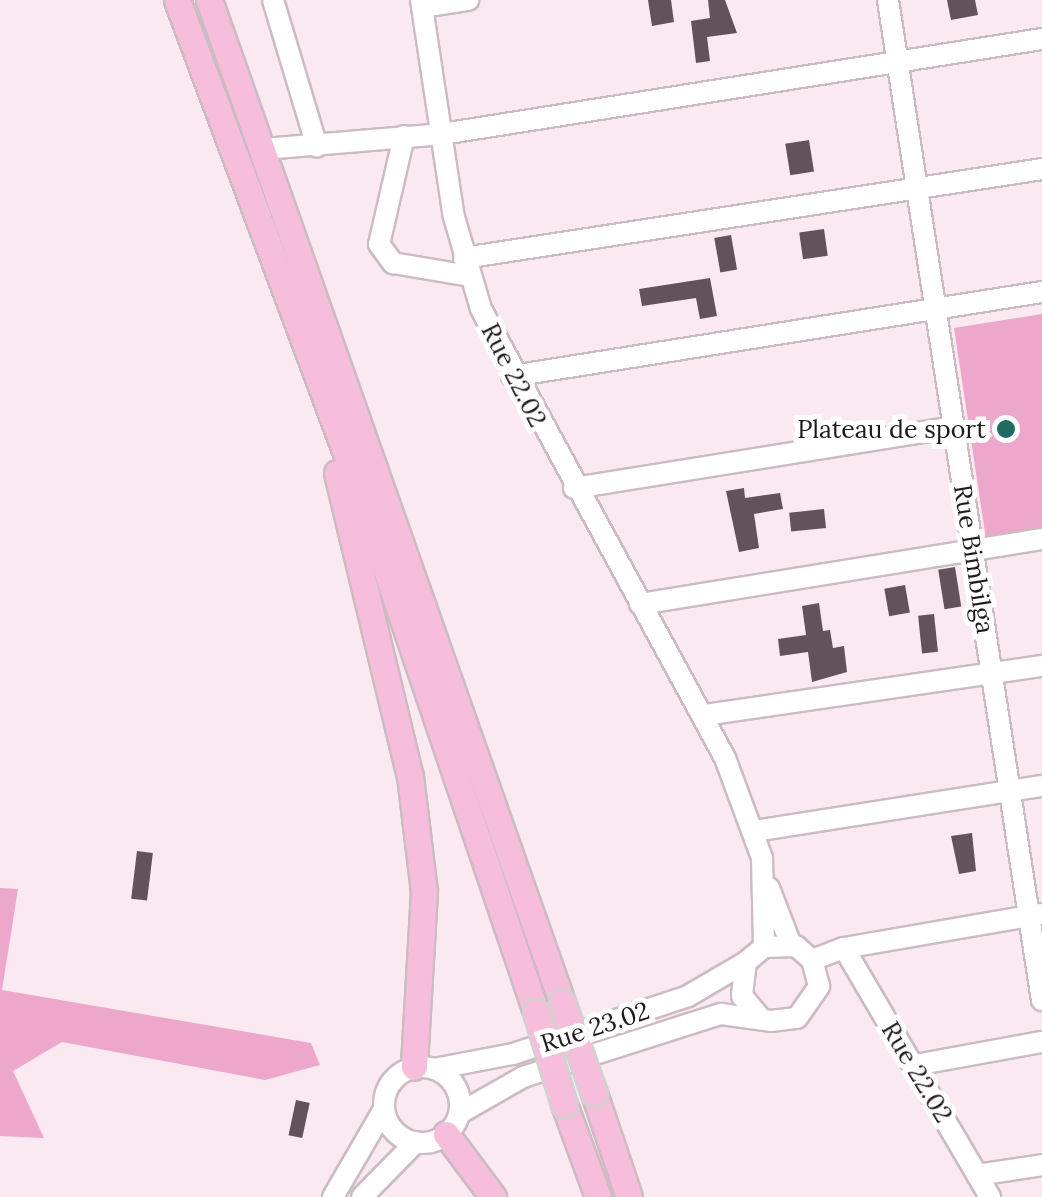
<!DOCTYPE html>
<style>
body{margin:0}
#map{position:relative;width:1042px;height:1197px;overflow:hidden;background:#fbe9f1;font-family:Lora,serif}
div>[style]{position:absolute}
.green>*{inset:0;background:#eda7ca}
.building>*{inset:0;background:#62535a;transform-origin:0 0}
.roads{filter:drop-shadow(2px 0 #ccbbc3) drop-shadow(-2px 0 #ccbbc3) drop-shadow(0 2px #ccbbc3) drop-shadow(0 -2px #ccbbc3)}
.minor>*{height:20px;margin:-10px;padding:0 10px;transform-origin:10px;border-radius:10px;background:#fff}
.minor>.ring{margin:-10px;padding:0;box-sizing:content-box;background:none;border:20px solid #fff;border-radius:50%}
.major>*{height:25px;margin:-12.5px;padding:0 12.5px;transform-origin:12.5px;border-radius:12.5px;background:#f7bedc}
.bridges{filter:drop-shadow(2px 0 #d2d1d2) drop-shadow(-2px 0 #d2d1d2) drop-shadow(0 2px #d2d1d2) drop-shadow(0 -2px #d2d1d2)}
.major-bridge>*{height:25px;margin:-12.5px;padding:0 12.5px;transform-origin:12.5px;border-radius:12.5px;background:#f7bedc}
.dots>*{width:28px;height:28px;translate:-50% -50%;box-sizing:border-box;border:5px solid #fff;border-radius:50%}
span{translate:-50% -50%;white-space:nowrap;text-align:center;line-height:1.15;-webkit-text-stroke:10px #fff;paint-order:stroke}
.street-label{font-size:25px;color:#1f191c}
.poi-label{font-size:25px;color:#1f191c}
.right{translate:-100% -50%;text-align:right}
</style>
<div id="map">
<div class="green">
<i style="clip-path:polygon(1042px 314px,1042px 531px,986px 539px,954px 328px)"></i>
<i style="clip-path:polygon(0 888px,18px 889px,2px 990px,311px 1043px,320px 1065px,265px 1080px,62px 1042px,13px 1071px,44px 1138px,0 1136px)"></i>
</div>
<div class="building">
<i style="clip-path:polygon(648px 0,671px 0,674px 22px,652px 26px)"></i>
<i style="clip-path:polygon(708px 0,725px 0,737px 33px,707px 37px,710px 61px,696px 63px,691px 21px,710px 18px)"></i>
<i style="clip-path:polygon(947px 0,975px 0,978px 15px,951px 20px)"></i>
<i style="left:809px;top:140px;width:32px;height:24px;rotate:81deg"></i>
<i style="left:824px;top:229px;width:27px;height:25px;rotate:82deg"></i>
<i style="left:731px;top:235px;width:35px;height:17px;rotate:80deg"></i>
<i style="clip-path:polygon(710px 278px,717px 316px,700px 319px,696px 298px,642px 306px,639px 289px)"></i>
<i style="clip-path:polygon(744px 488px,745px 498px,780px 493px,783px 509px,754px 514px,759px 548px,739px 552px,726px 491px)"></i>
<i style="left:824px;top:509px;width:19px;height:35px;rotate:84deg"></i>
<i style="left:955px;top:567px;width:40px;height:17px;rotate:81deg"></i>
<i style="left:905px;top:585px;width:28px;height:21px;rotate:80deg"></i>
<i style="clip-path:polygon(819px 603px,823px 631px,830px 630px,833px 648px,844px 646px,847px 672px,812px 682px,808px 652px,780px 656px,778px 639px,806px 635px,802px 606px)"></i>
<i style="left:934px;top:614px;width:38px;height:16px;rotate:84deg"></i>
<i style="clip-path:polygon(972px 833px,976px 871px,959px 874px,951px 836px)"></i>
<i style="left:137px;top:851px;width:16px;height:48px;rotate:7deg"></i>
<i style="left:296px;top:1100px;width:14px;height:36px;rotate:12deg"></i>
</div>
<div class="roads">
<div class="minor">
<i style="left:273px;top:0;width:153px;rotate:73.3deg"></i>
<i style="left:421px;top:0;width:219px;rotate:81.4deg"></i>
<i style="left:454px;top:217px;width:96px;rotate:73.6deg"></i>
<i style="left:481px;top:309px;width:511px;rotate:61.48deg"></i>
<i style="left:725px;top:758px;width:107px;rotate:69.7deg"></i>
<i style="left:762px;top:858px;width:89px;rotate:88.7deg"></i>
<i style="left:888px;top:0;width:1012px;rotate:81.25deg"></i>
<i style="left:422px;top:7px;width:47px;rotate:-8.7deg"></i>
<i style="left:404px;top:136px;width:111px;rotate:103deg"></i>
<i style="left:379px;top:244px;width:24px;rotate:54deg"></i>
<i style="left:393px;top:263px;width:78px;rotate:9.6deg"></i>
<i style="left:265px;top:149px;width:178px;rotate:-4.8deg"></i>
<i style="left:442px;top:134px;width:607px;rotate:-9deg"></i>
<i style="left:464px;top:258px;width:585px;rotate:-8.75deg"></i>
<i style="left:512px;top:376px;width:537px;rotate:-9.01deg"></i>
<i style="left:574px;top:488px;width:384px;rotate:-9.1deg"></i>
<i style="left:640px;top:604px;width:407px;rotate:-9.2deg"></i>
<i style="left:705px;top:715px;width:341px;rotate:-8.3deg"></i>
<i style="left:754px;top:831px;width:291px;rotate:-8.9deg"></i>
<i style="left:769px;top:888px;width:61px;rotate:68.9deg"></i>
<i style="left:844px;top:948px;width:289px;rotate:59.6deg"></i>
<i style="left:812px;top:960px;width:34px;rotate:-21deg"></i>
<i style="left:844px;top:948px;width:199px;rotate:-9.8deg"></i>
<i style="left:915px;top:1065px;width:129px;rotate:-10.3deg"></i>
<i class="ring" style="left:384px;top:1067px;width:56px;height:56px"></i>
<i style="left:434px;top:1069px;width:80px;rotate:-10.8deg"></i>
<i style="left:513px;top:1054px;width:184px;rotate:-18.3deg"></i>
<i style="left:688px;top:996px;width:67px;rotate:-30.4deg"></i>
<i style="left:460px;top:1113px;width:73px;rotate:-29.7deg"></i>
<i style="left:523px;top:1077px;width:208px;rotate:-17.7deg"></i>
<i style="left:721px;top:1014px;width:50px;rotate:8deg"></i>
<i style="left:771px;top:1021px;width:26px;rotate:-7deg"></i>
<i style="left:797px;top:1018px;width:39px;rotate:-55deg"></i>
<i style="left:819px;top:986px;width:27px;rotate:-105deg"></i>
<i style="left:812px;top:960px;width:21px;rotate:-139deg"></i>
<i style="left:796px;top:946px;width:32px;rotate:178deg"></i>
<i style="left:764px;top:947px;width:23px;rotate:140deg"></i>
<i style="left:746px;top:962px;width:34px;rotate:97deg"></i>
<i style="left:742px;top:996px;width:26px;rotate:50deg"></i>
<i style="left:977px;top:1175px;width:66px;rotate:-8.7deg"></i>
<i style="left:333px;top:1197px;width:102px;rotate:-59.9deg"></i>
<i style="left:362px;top:1197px;width:77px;rotate:-45.5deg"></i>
</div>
<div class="major">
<i style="left:177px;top:0;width:501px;rotate:69.54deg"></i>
<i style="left:352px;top:469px;width:573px;rotate:71.28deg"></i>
<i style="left:209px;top:0;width:1062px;rotate:70.59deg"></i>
<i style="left:337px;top:473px;width:312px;rotate:76.5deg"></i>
<i style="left:410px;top:776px;width:116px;rotate:83.1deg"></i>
<i style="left:424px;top:891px;width:176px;rotate:93.3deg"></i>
<i style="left:594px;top:1093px;width:110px;rotate:71.4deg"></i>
<i style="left:564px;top:1104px;width:99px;rotate:69.9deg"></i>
<i style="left:446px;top:1134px;width:79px;rotate:53.3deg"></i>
</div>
</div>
<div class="bridges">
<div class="major-bridge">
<i style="left:562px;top:1002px;width:96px;rotate:70.6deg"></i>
<i style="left:536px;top:1012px;width:96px;rotate:73.1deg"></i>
</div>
</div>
<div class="dots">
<i style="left:1006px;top:429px;background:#206a64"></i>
</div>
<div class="street-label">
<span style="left:514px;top:375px;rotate:63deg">Rue 22.02</span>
<span style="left:974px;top:559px;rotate:81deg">Rue Bimbilga</span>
<span style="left:595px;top:1027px;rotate:-18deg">Rue 23.02</span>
<span style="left:917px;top:1072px;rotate:59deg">Rue 22.02</span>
</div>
<div class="poi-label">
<span class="right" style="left:986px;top:429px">Plateau de sport</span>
</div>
</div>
